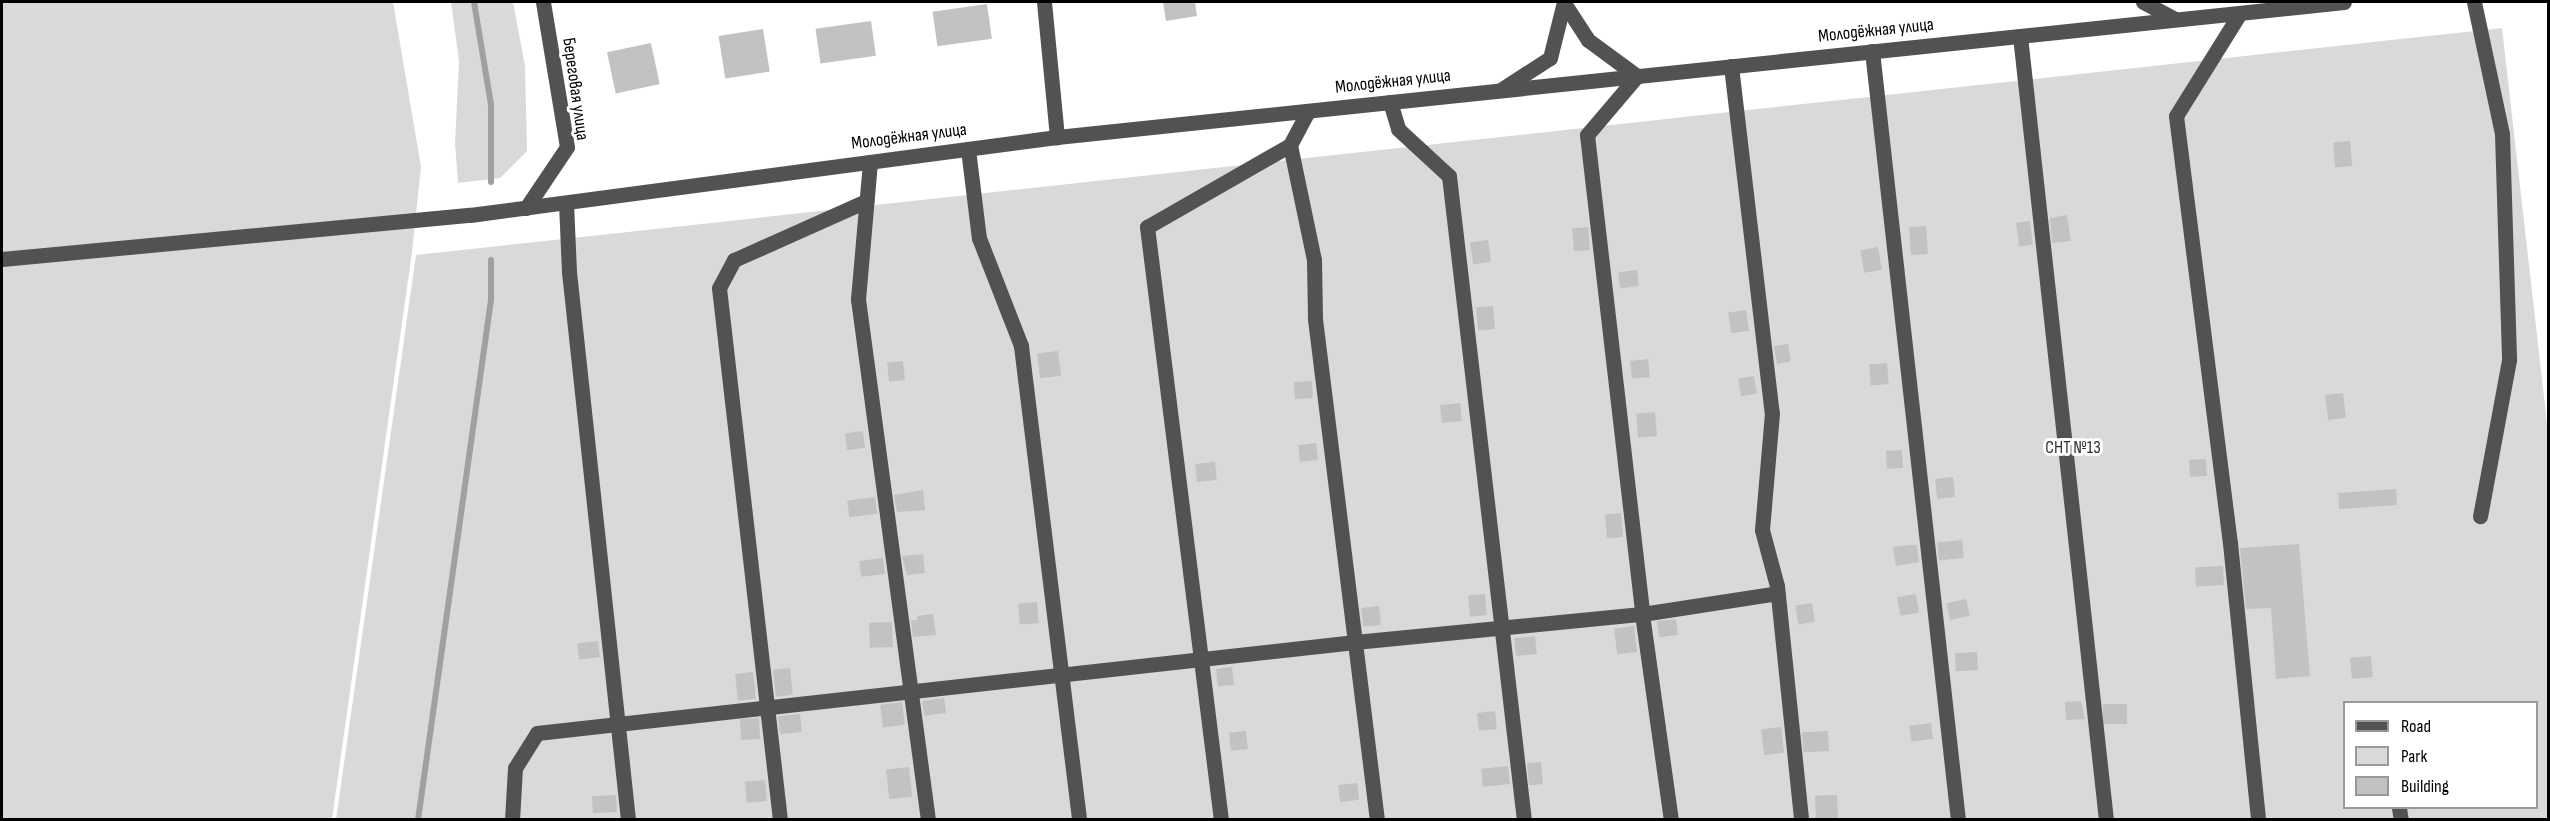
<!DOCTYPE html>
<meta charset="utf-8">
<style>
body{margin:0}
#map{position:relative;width:2550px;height:821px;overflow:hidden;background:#fff;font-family:"Sofia Sans Condensed",sans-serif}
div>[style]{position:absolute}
.green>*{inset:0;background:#d9d9d9}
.stream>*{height:6px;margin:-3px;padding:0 3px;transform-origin:3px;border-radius:3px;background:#a0a0a0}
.building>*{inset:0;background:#c2c2c2;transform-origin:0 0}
.minor>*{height:15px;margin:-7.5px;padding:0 7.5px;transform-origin:7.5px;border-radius:7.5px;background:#525252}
span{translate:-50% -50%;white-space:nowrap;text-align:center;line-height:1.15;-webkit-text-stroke:6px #fff;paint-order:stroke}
.street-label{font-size:18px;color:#000}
.park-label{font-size:18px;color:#303030}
.frame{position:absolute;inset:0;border:3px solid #000;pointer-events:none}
.legend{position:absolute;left:2343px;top:701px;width:195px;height:108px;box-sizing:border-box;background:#fff;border:2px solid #999;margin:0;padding:8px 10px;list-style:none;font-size:18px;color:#000}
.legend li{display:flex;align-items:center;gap:12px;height:30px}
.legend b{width:30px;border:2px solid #999}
</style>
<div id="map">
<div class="green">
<i style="clip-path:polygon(2px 2px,393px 2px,421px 167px,412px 252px,332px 819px,2px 820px)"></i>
<i style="clip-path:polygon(451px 2px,513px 2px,525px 66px,527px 151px,500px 178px,458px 183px,455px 143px,459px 61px)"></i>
<i style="clip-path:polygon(evenodd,2502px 28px,2548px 432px,2548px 819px,336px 820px,416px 255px,2502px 28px,2344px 702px,2536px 702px,2536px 808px,2344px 808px,2344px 702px)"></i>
</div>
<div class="stream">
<i style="left:474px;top:2px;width:104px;rotate:80.6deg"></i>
<i style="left:491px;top:105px;width:77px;rotate:90deg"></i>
<i style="left:418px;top:820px;width:525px;rotate:-82.01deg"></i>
<i style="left:491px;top:300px;width:40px;rotate:-90deg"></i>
</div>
<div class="building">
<i style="clip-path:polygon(1163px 2px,1195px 2px,1197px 16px,1166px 21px)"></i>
<i style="left:987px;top:4px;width:35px;height:55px;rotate:82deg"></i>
<i style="left:871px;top:21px;width:35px;height:56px;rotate:82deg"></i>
<i style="left:763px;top:29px;width:43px;height:45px;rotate:81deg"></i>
<i style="left:651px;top:43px;width:42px;height:45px;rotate:78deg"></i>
<i style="left:2350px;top:141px;width:25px;height:17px;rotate:85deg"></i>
<i style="clip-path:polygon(2067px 215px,2071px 241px,2052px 243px,2050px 218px)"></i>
<i style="left:2030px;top:221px;width:24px;height:14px;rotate:83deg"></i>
<i style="left:1926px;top:226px;width:28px;height:17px;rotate:86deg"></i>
<i style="left:1588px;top:227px;width:23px;height:16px;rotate:85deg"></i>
<i style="left:1488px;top:240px;width:22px;height:18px;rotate:82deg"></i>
<i style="left:1878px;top:247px;width:23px;height:18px;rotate:80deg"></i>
<i style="left:1637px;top:270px;width:16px;height:19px;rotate:83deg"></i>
<i style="left:1493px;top:306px;width:23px;height:17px;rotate:85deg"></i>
<i style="left:1746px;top:310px;width:21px;height:18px;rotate:82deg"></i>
<i style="left:1788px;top:344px;width:18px;height:14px;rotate:81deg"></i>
<i style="left:1058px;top:351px;width:25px;height:21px;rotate:83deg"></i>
<i style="left:1648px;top:359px;width:18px;height:18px;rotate:84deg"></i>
<i style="left:903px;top:361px;width:19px;height:16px;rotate:84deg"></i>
<i style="left:1887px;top:363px;width:21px;height:18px;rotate:85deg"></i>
<i style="left:1754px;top:376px;width:18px;height:16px;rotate:81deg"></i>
<i style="left:1312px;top:381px;width:17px;height:18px;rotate:87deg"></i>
<i style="left:2343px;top:393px;width:25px;height:18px;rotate:83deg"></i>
<i style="left:1460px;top:403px;width:18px;height:20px;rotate:84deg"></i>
<i style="left:1655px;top:412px;width:24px;height:19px;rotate:85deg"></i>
<i style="left:863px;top:431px;width:17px;height:18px;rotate:83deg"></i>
<i style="left:1316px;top:443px;width:17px;height:18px;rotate:83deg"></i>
<i style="left:1902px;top:450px;width:18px;height:16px;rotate:87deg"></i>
<i style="left:2206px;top:459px;width:17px;height:17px;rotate:87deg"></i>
<i style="left:1215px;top:462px;width:18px;height:20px;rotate:84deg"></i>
<i style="left:1953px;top:477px;width:20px;height:18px;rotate:84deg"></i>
<i style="left:2396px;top:489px;width:16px;height:58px;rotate:86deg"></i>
<i style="clip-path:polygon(923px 490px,925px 510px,897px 512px,894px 495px)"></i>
<i style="left:875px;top:497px;width:17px;height:28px;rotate:83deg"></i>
<i style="left:1621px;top:513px;width:24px;height:16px;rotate:85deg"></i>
<i style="left:1962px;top:540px;width:18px;height:25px;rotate:84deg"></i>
<i style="clip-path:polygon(2299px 544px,2310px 676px,2276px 679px,2271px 608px,2246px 609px,2240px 548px)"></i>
<i style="clip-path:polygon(1910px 545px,1917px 545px,1919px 562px,1896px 566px,1893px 547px)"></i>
<i style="clip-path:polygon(923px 554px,925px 573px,907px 575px,902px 556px)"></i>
<i style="left:883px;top:558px;width:16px;height:24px;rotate:83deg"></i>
<i style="left:2223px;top:566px;width:19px;height:28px;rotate:87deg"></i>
<i style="left:1485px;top:594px;width:21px;height:17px;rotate:85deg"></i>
<i style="left:1916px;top:594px;width:19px;height:19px;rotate:81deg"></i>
<i style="left:1966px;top:599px;width:17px;height:20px;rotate:77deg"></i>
<i style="left:1037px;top:602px;width:21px;height:19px;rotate:85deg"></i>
<i style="left:1812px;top:603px;width:19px;height:17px;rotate:81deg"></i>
<i style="left:1379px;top:606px;width:19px;height:18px;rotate:84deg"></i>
<i style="clip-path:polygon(933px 614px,936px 635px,913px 637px,911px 620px,917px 620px,917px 616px)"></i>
<i style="left:1676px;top:619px;width:16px;height:19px;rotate:83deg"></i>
<i style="left:892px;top:622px;width:25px;height:23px;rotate:88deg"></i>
<i style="left:1634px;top:626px;width:26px;height:20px;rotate:83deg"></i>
<i style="left:1535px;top:636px;width:18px;height:21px;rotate:84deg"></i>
<i style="left:598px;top:641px;width:16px;height:21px;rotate:83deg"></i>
<i style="left:1977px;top:652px;width:18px;height:22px;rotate:87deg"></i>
<i style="left:2371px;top:656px;width:21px;height:21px;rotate:85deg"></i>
<i style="left:1232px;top:667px;width:18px;height:16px;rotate:84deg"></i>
<i style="left:790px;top:668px;width:27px;height:17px;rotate:84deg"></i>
<i style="left:753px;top:672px;width:27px;height:18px;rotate:84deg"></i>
<i style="left:944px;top:698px;width:15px;height:22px;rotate:82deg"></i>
<i style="clip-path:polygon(2081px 701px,2085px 719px,2066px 720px,2065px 702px)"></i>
<i style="left:902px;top:702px;width:23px;height:22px;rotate:83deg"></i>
<i style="left:2103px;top:704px;width:24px;height:20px"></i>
<i style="left:1495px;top:711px;width:18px;height:18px;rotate:84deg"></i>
<i style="left:800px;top:714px;width:18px;height:22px;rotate:84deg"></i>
<i style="left:759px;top:718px;width:21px;height:19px;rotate:87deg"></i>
<i style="left:1931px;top:723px;width:16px;height:22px;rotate:83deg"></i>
<i style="left:1781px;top:727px;width:26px;height:20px;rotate:83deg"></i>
<i style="left:1246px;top:731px;width:18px;height:17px;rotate:84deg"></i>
<i style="left:1828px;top:731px;width:20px;height:26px;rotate:87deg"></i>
<i style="left:1541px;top:762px;width:22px;height:14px;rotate:85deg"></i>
<i style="left:1508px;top:766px;width:18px;height:27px;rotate:84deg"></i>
<i style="left:909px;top:767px;width:30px;height:23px;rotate:84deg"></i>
<i style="left:765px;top:780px;width:21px;height:20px;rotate:85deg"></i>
<i style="left:1357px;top:783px;width:17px;height:19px;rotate:83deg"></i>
<i style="left:616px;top:795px;width:17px;height:24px;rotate:87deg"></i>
<i style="left:1837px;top:795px;width:23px;height:22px;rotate:88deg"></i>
</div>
<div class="minor">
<i style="left:1044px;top:2px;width:136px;rotate:84.5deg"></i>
<i style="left:2143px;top:2px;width:36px;rotate:28deg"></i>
<i style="left:2474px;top:2px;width:135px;rotate:78deg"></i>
<i style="left:2502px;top:134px;width:226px;rotate:88.2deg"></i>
<i style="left:2509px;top:360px;width:159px;rotate:100.5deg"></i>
<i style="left:1564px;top:3px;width:44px;rotate:57deg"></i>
<i style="left:1588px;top:40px;width:61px;rotate:36.3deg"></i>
<i style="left:1637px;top:76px;width:77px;rotate:130.3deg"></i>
<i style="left:1587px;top:135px;width:482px;rotate:83.4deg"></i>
<i style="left:1642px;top:614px;width:208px;rotate:82deg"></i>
<i style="left:2240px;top:13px;width:121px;rotate:121.9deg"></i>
<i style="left:2176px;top:116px;width:430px;rotate:82.8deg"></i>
<i style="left:2230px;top:543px;width:278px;rotate:84.2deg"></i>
<i style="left:2020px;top:36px;width:789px;rotate:83.74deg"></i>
<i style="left:1872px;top:51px;width:774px;rotate:83.62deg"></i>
<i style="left:1731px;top:66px;width:349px;rotate:83.3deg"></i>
<i style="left:1772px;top:413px;width:117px;rotate:94.9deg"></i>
<i style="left:1762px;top:530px;width:58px;rotate:75deg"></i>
<i style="left:1777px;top:586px;width:235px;rotate:84.1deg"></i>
<i style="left:1502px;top:89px;width:57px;rotate:-32.9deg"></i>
<i style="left:1550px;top:58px;width:58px;rotate:-76deg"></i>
<i style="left:1390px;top:102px;width:28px;rotate:73deg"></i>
<i style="left:1398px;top:129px;width:69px;rotate:42.7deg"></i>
<i style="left:1449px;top:176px;width:648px;rotate:83.36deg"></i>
<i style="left:1290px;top:145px;width:117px;rotate:78.2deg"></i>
<i style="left:1314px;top:260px;width:59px;rotate:89deg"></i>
<i style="left:1315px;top:319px;width:505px;rotate:82.95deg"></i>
<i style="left:968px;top:149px;width:90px;rotate:83deg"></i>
<i style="left:979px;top:238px;width:116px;rotate:68.7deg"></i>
<i style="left:1021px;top:346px;width:478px;rotate:83deg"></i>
<i style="left:870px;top:162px;width:138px;rotate:95deg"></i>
<i style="left:858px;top:299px;width:526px;rotate:82.35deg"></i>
<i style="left:566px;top:203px;width:69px;rotate:87.5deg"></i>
<i style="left:569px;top:272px;width:551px;rotate:83.85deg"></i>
<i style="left:526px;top:208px;width:73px;rotate:-56.1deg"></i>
<i style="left:567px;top:147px;width:147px;rotate:-99.4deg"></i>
<i style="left:2px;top:259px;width:470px;rotate:-5.4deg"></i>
<i style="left:470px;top:215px;width:592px;rotate:-7.57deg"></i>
<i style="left:1057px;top:137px;width:1294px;rotate:-5.99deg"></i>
<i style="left:2399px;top:808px;width:12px;rotate:81deg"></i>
<i style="left:512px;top:820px;width:52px;rotate:-86.7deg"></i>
<i style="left:515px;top:768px;width:41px;rotate:-57.8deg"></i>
<i style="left:537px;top:733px;width:823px;rotate:-6.35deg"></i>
<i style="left:1355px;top:642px;width:288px;rotate:-5.6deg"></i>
<i style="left:1642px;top:614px;width:137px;rotate:-8.8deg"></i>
<i style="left:780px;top:820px;width:535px;rotate:-96.54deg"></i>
<i style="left:719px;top:288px;width:32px;rotate:-62deg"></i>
<i style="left:734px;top:260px;width:145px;rotate:-24.1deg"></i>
<i style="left:1221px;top:820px;width:598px;rotate:-97.11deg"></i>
<i style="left:1147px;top:227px;width:165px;rotate:-29.8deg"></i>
<i style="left:1290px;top:145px;width:38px;rotate:-62deg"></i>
</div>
<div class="street-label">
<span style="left:1876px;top:31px;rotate:-6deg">Молодёжная улица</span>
<span style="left:1393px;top:82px;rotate:-6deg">Молодёжная улица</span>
<span style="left:575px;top:89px;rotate:82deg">Береговая улица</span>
<span style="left:909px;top:137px;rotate:-7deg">Молодёжная улица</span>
</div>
<div class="park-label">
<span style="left:2073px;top:448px">СНТ №13</span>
</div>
<div class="frame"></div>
<ul class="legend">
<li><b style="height:8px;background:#525252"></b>Road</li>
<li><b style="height:16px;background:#d9d9d9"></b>Park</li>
<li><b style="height:16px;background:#c2c2c2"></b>Building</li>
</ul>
</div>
